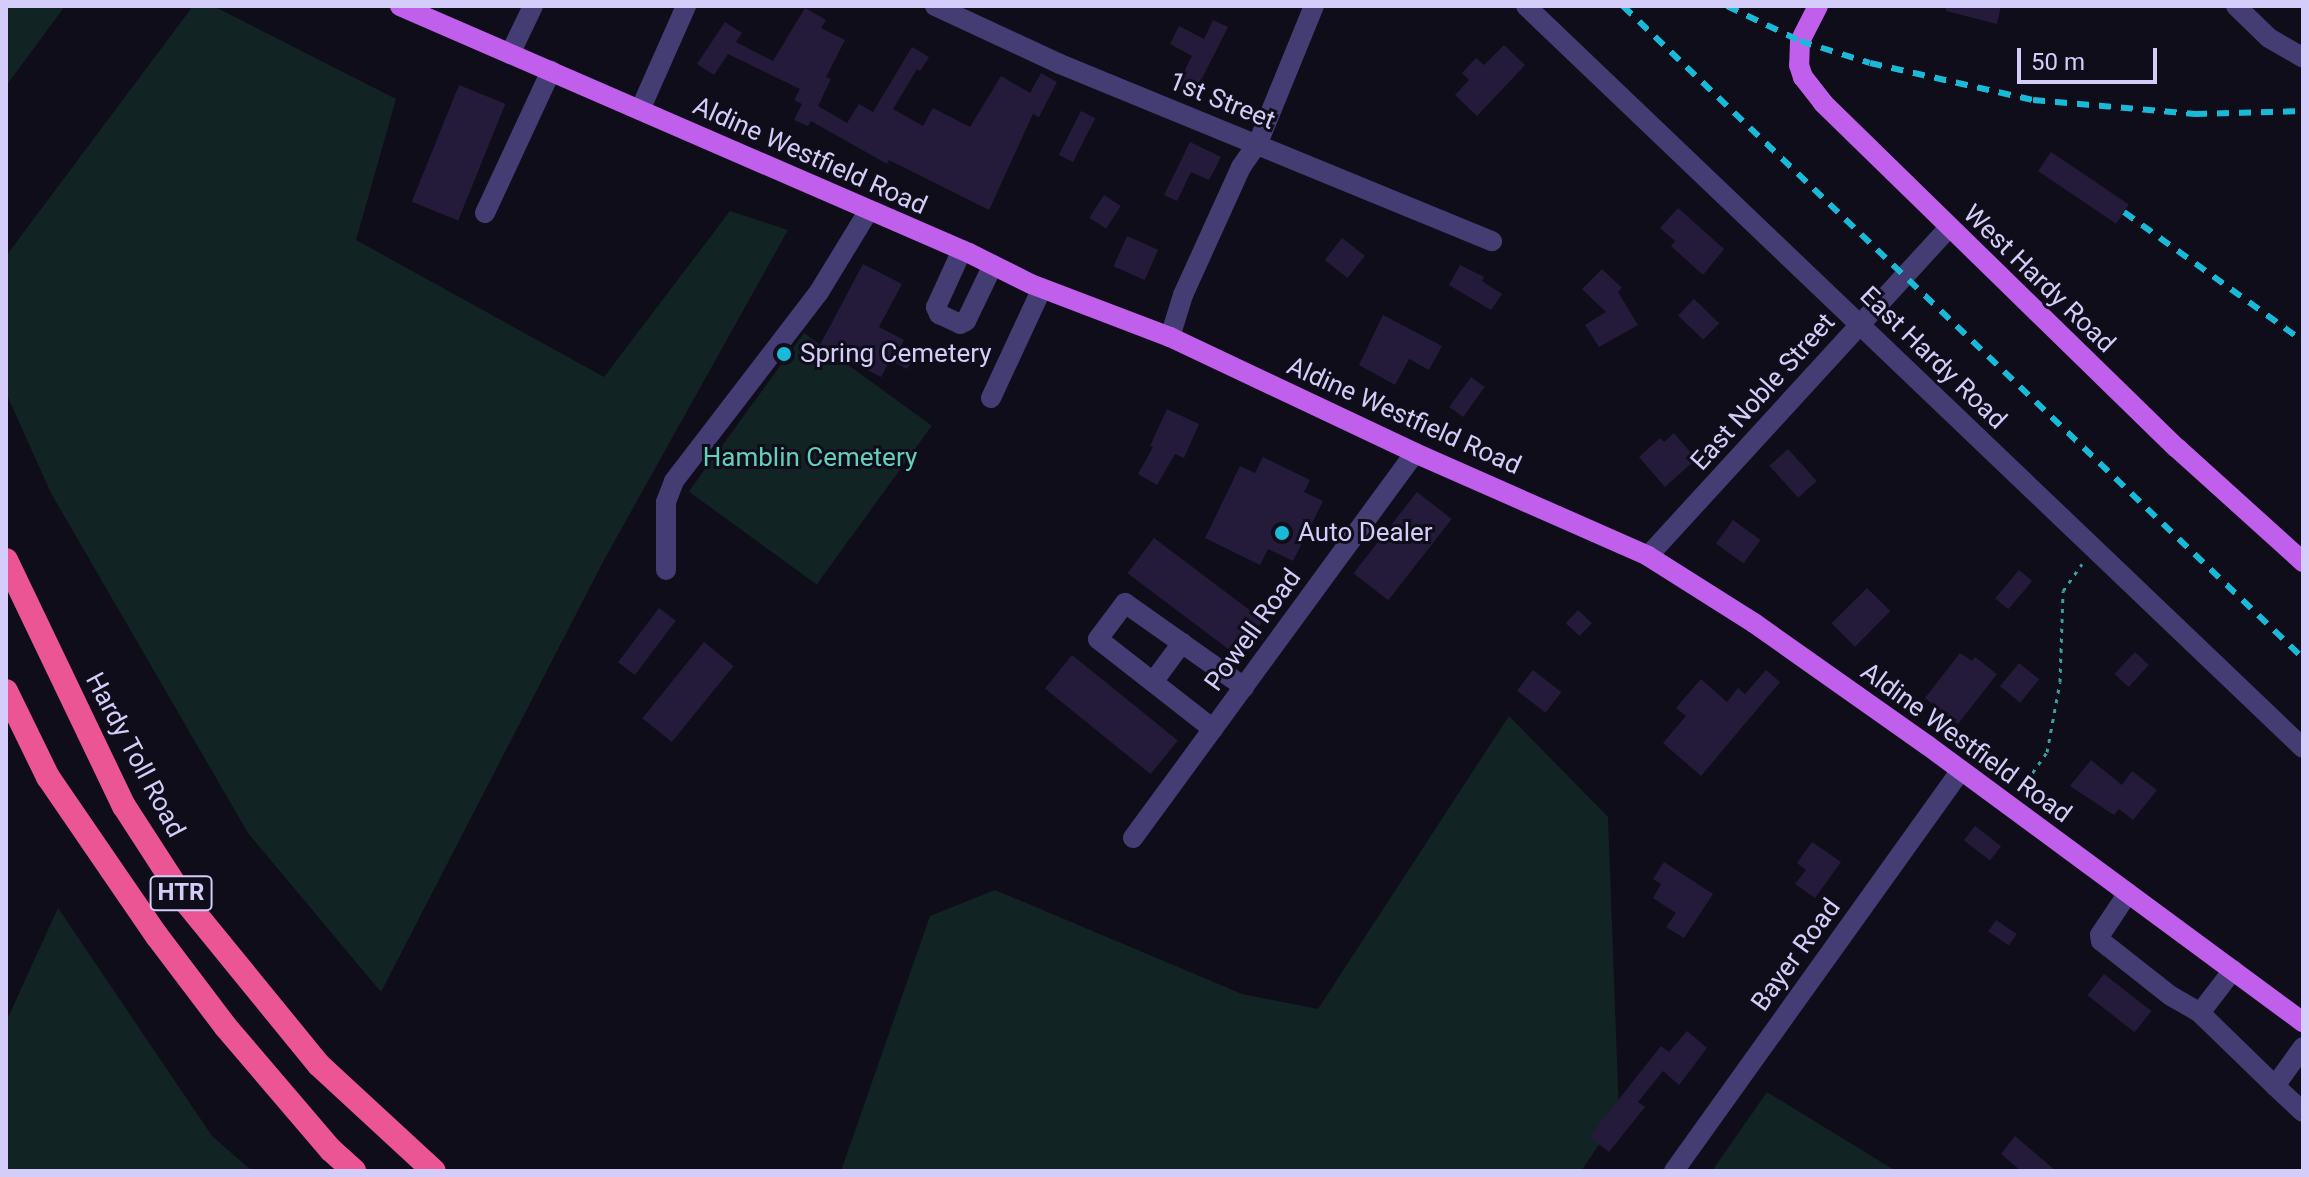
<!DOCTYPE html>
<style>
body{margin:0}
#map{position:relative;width:2309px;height:1177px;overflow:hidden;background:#100d1a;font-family:Roboto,sans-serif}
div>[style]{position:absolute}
.green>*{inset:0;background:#112323;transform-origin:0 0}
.building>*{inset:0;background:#231b39;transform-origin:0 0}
.path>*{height:3px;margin-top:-1.5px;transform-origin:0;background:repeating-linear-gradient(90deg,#3a9f9f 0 4px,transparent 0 10px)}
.minor>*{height:20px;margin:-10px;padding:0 10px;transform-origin:10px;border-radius:10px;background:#433d74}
.major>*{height:20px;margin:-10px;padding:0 10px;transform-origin:10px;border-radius:10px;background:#c15fed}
.highway>*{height:24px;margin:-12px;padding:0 12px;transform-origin:12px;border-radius:12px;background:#eb5593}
.rail>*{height:6px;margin-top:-3px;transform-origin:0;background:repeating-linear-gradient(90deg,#19b9d8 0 12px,transparent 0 22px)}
.dots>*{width:22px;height:22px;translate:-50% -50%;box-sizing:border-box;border:4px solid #100d1a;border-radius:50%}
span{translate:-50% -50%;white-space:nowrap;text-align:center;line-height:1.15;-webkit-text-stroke:6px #100d1a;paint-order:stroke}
.shield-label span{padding:2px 6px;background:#100d1a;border:2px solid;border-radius:6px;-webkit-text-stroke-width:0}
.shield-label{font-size:24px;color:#d4ccf9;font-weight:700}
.street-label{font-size:26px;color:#d4ccf9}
.poi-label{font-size:26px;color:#d4ccf9}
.left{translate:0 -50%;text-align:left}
.park-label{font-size:26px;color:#62cfbb}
.frame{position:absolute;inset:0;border:8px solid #d4ccf9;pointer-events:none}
.scale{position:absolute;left:2017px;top:48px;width:140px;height:36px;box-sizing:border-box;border:4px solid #d4ccf9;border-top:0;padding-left:10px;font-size:24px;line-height:28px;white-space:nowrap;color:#d4ccf9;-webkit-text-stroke:6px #100d1a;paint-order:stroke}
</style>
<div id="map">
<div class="green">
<i style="clip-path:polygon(6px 6px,65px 6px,6px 86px)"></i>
<i style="clip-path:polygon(193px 6px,213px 6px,396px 99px,356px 240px,604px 377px,730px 211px,788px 230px,604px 560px,381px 992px,248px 833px,51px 493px,6px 393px,6px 256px)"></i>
<i style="left:804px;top:333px;width:158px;height:196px;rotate:36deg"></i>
<i style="clip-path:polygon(1509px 716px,1608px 817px,1619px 1115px,1581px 1171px,841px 1171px,930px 916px,995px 890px,1242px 994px,1318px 1009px)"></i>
<i style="clip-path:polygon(58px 908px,212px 1136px,252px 1171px,6px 1171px,6px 1022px)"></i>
<i style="clip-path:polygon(1767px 1092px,1896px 1171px,1712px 1171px)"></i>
</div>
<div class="building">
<i style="clip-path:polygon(1946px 6px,2001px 6px,1997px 24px,1946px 11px)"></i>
<i style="clip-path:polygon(805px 8px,826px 20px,821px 28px,845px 40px,826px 77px,831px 79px,818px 106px,847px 123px,859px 104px,873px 112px,912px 47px,929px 57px,920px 71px,917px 69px,893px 109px,923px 126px,933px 108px,970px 127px,1001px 76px,1030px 93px,1041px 73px,1057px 82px,1039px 117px,1033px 114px,989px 210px,889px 160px,887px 164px,811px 121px,808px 126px,794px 120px,802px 104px,794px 100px,800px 89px,728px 54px,714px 75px,697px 64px,725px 22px,742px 33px,736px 42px,773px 61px)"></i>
<i style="clip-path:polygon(1213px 20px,1228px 27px,1193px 96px,1176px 87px,1192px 56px,1170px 44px,1179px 26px,1204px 39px)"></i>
<i style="clip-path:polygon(1504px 45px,1525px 65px,1477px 116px,1455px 95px,1469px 80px,1462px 73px,1476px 58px,1484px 65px)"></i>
<i style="left:459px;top:85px;width:50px;height:126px;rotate:22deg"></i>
<i style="left:1081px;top:111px;width:16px;height:49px;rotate:27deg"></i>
<i style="clip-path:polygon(1190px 142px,1221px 157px,1209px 180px,1191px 172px,1177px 201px,1164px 195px)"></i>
<i style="left:2051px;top:152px;width:94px;height:23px;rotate:34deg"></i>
<i style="left:1104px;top:195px;width:20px;height:27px;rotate:33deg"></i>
<i style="clip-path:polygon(1678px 208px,1724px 249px,1703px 275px,1671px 246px,1675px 241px,1660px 228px)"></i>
<i style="left:1127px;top:236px;width:34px;height:33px;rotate:24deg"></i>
<i style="left:1342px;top:238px;width:29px;height:28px;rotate:38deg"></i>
<i style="clip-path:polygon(863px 264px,902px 284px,879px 327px,904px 340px,900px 348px,915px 356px,907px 369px,890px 360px,881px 377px,820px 345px)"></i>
<i style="clip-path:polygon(1460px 265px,1484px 277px,1482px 281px,1502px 294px,1491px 310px,1449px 285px)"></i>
<i style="clip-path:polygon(1602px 269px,1622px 288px,1618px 292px,1638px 325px,1599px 347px,1585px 325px,1606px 312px,1582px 289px)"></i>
<i style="left:1694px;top:299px;width:35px;height:23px;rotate:44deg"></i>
<i style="clip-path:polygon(1383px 315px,1442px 346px,1429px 370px,1409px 359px,1395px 385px,1359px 365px)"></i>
<i style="left:1471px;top:377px;width:17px;height:37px;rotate:36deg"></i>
<i style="clip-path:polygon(1167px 409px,1199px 424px,1184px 458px,1175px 454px,1157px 485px,1138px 474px,1153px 447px,1150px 446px)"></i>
<i style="clip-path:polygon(1674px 433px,1696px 459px,1665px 487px,1639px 457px,1660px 438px,1664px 442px)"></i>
<i style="left:1788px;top:449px;width:43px;height:25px;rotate:48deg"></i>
<i style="clip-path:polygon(1263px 457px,1310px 480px,1304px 492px,1323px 501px,1293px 561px,1268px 549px,1260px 565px,1205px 538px,1240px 466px,1255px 473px)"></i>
<i style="left:1417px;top:492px;width:44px;height:103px;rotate:38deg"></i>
<i style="left:1733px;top:520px;width:34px;height:29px;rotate:36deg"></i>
<i style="left:1154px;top:538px;width:137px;height:44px;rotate:37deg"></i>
<i style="left:2019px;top:570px;width:17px;height:37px;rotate:40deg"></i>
<i style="left:1867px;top:588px;width:33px;height:50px;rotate:45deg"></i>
<i style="left:659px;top:608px;width:21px;height:68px;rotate:37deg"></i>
<i style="left:1578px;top:610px;width:19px;height:18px;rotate:43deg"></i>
<i style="left:704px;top:642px;width:38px;height:98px;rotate:39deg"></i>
<i style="left:2135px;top:652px;width:19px;height:30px;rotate:43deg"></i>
<i style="clip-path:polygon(1960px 653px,1972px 661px,1975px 657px,1997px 674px,1958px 724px,1925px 698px)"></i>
<i style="left:1072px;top:655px;width:136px;height:43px;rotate:39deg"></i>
<i style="left:2019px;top:663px;width:26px;height:30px;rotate:39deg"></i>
<i style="left:1533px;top:670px;width:36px;height:26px;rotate:38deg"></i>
<i style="clip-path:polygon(1766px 670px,1780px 682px,1701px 776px,1663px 743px,1686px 716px,1676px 708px,1701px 679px,1727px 702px,1738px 688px,1745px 694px)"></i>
<i style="clip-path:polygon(2091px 760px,2122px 785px,2132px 771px,2157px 790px,2133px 820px,2119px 809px,2114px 815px,2070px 786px)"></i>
<i style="left:1975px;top:826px;width:33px;height:18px;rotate:38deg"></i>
<i style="clip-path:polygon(1812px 842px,1841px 862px,1815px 898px,1795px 884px,1806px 870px,1797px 863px)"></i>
<i style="clip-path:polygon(1664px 862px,1713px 894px,1684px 938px,1666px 927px,1676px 913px,1653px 898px,1661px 884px,1653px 879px)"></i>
<i style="left:1996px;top:920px;width:25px;height:14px;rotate:34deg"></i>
<i style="left:2104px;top:974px;width:60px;height:27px;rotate:38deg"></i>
<i style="clip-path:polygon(1687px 1031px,1707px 1048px,1679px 1085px,1663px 1071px,1638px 1102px,1645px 1107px,1609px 1152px,1589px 1137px,1661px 1046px,1669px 1052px)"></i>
<i style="clip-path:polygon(2015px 1136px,2056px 1171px,2021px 1171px,2001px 1154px)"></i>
</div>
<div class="path">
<i style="left:2021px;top:789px;width:45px;rotate:-54.9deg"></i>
<i style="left:2047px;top:752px;width:71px;rotate:-79.5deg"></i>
<i style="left:2060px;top:682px;width:91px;rotate:-88.1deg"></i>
<i style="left:2063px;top:591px;width:33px;rotate:-55deg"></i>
</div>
<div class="minor">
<i style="left:935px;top:6px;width:138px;rotate:24.9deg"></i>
<i style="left:1060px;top:64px;width:467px;rotate:22.3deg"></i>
<i style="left:1526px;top:6px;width:1074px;rotate:43.68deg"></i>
<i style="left:2236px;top:6px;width:46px;rotate:44.1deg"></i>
<i style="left:2269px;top:38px;width:39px;rotate:30deg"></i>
<i style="left:510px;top:54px;width:53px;rotate:-64.4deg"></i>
<i style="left:640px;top:110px;width:114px;rotate:-66.1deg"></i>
<i style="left:485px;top:213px;width:157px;rotate:-65.1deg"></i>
<i style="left:962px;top:250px;width:63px;rotate:114.5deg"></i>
<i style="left:936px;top:307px;width:8px;rotate:67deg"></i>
<i style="left:939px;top:314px;width:23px;rotate:25deg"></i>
<i style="left:960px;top:324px;width:7px;rotate:-27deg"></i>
<i style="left:966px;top:321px;width:62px;rotate:-64.3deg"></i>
<i style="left:1170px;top:337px;width:44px;rotate:-72.8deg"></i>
<i style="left:1183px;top:295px;width:141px;rotate:-65.6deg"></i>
<i style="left:1241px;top:167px;width:29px;rotate:-55deg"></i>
<i style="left:1258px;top:143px;width:148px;rotate:-67.8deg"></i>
<i style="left:991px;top:398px;width:121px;rotate:-65.1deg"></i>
<i style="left:1648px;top:556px;width:445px;rotate:-47.5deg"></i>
<i style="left:666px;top:570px;width:68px;rotate:-90deg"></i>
<i style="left:666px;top:502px;width:22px;rotate:-69deg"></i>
<i style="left:674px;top:481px;width:238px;rotate:-52.5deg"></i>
<i style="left:819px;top:292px;width:96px;rotate:-58.6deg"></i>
<i style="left:1153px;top:682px;width:49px;rotate:-53.4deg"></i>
<i style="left:1213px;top:729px;width:146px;rotate:-142deg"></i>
<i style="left:1098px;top:639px;width:45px;rotate:-53.1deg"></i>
<i style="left:1125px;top:603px;width:146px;rotate:35.2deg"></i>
<i style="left:1133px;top:838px;width:477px;rotate:-53.8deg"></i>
<i style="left:2128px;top:893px;width:50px;rotate:123.7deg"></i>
<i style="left:2100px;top:935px;width:6px;rotate:81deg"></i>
<i style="left:2101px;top:941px;width:89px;rotate:38.2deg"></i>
<i style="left:2171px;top:996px;width:34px;rotate:30deg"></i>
<i style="left:2233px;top:970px;width:54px;rotate:127.5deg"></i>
<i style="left:2200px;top:1013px;width:105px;rotate:44.2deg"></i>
<i style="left:2303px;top:1047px;width:48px;rotate:125.7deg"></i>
<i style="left:2275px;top:1086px;width:38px;rotate:43deg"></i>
<i style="left:1674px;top:1171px;width:493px;rotate:-54.4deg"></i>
</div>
<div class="major">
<i style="left:400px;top:6px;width:620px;rotate:23.47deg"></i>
<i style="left:969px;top:253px;width:69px;rotate:26.6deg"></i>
<i style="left:1031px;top:284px;width:149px;rotate:20.9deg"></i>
<i style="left:1170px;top:337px;width:271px;rotate:25.3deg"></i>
<i style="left:1415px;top:453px;width:255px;rotate:23.8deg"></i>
<i style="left:1648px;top:556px;width:125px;rotate:32.3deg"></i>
<i style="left:1754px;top:623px;width:212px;rotate:35.2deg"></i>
<i style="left:1927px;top:745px;width:467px;rotate:36.4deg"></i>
<i style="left:1818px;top:6px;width:39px;rotate:117deg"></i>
<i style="left:1800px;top:41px;width:24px;rotate:92deg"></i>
<i style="left:1799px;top:65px;width:13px;rotate:72deg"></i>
<i style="left:1803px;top:77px;width:33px;rotate:52deg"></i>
<i style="left:1823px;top:103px;width:494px;rotate:44.3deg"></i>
<i style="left:2177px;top:448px;width:170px;rotate:42.1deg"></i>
</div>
<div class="highway">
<i style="left:6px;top:560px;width:273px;rotate:64.4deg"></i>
<i style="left:124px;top:806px;width:114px;rotate:57.1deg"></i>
<i style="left:186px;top:902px;width:210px;rotate:50.8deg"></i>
<i style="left:319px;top:1065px;width:156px;rotate:42.7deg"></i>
<i style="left:6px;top:691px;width:96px;rotate:64deg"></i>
<i style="left:48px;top:777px;width:193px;rotate:55.6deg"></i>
<i style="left:157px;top:936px;width:113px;rotate:52.9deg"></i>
<i style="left:225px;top:1026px;width:163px;rotate:49.5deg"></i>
<i style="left:331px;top:1150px;width:31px;rotate:42deg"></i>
</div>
<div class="rail">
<i style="left:1623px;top:6px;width:942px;rotate:43.8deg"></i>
<i style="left:1727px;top:6px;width:81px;rotate:25.6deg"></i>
<i style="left:1800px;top:41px;width:73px;rotate:17.4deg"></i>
<i style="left:1870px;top:63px;width:167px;rotate:12.8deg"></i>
<i style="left:2033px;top:100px;width:163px;rotate:4.9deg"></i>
<i style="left:2195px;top:114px;width:108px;rotate:-1.6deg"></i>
<i style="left:2124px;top:212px;width:221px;rotate:35.8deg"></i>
</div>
<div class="dots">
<i style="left:784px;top:354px;background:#19b9d8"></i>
<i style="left:1282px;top:533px;background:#19b9d8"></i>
</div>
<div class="shield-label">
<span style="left:181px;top:893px">HTR</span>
</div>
<div class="street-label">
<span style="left:1222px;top:101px;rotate:22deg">1st Street</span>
<span style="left:810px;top:156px;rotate:24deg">Aldine Westfield Road</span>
<span style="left:2039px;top:279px;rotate:44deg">West Hardy Road</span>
<span style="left:1933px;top:358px;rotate:44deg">East Hardy Road</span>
<span style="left:1763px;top:392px;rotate:-48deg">East Noble Street</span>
<span style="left:1404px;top:416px;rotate:24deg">Aldine Westfield Road</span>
<span style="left:1253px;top:630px;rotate:-54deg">Powell Road</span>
<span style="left:1966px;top:743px;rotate:36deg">Aldine Westfield Road</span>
<span style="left:135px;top:755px;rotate:62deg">Hardy Toll Road</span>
<span style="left:1796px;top:955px;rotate:-54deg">Bayer Road</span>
</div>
<div class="poi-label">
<span class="left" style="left:800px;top:354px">Spring Cemetery</span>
<span class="left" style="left:1298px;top:533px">Auto Dealer</span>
</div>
<div class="park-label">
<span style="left:810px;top:458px">Hamblin Cemetery</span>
</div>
<div class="frame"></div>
<div class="scale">50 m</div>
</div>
